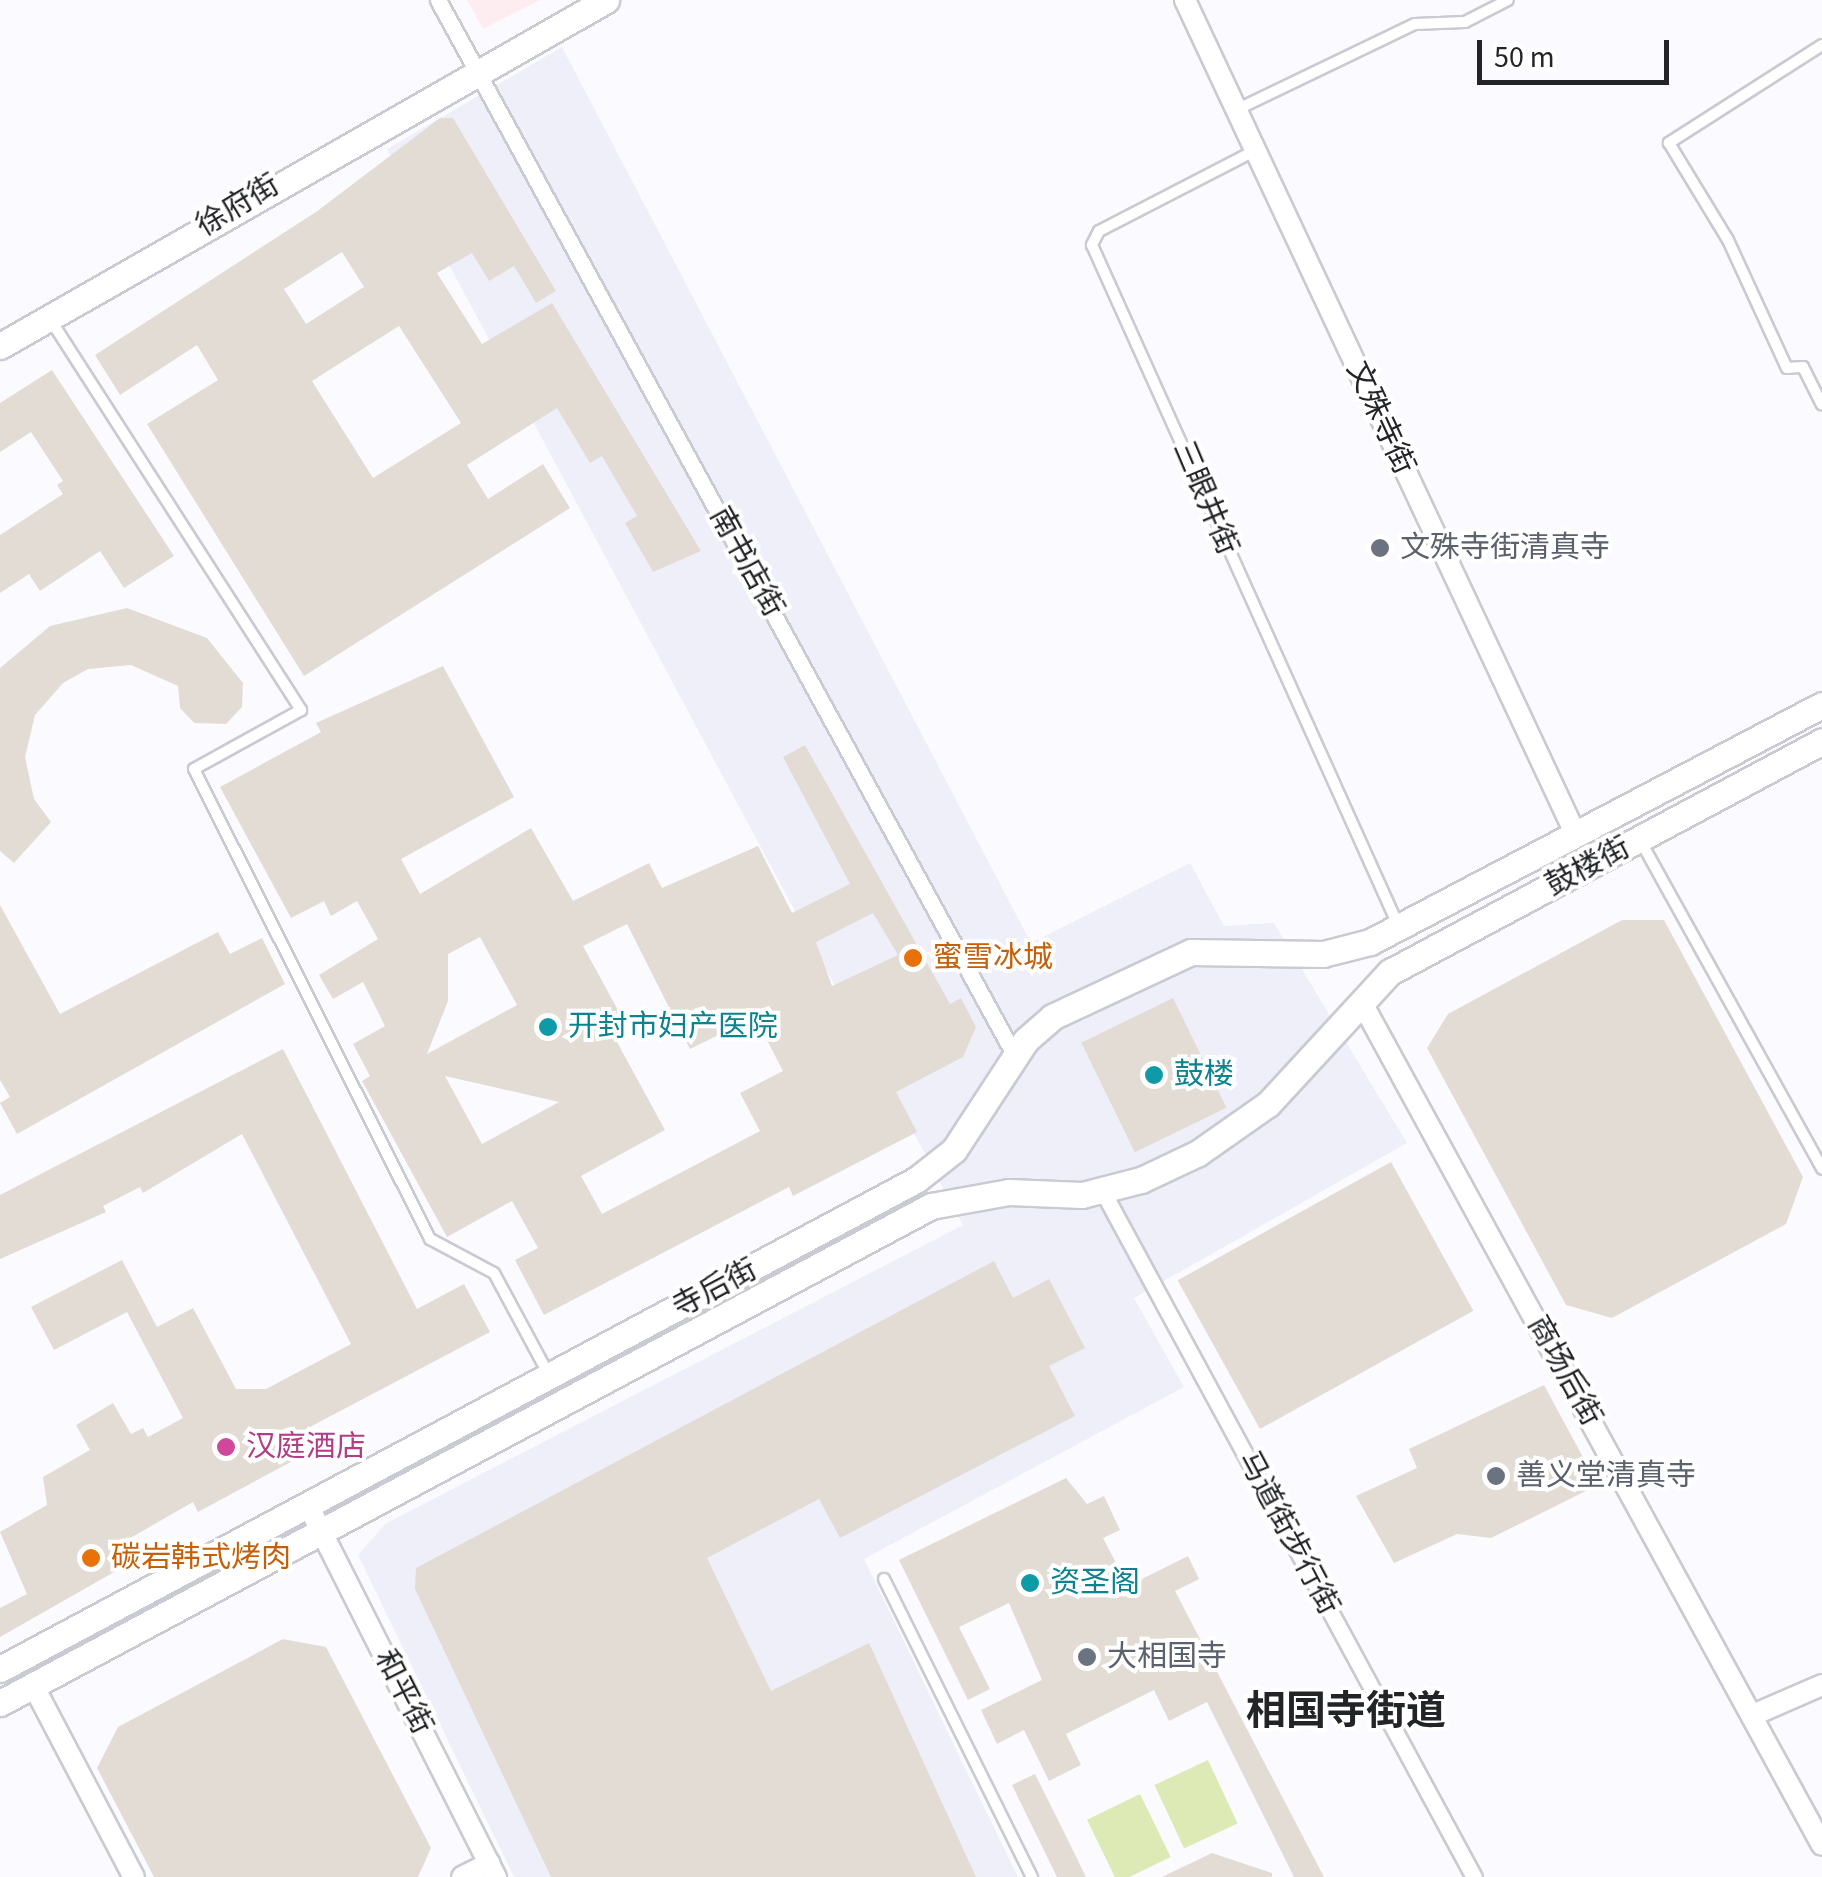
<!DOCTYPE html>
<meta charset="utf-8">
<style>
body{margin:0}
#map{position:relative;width:1822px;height:1877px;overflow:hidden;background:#fbfbff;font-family:"Source Sans 3","Noto Sans SC",sans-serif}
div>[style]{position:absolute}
.built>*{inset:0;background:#eeeff9}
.medical>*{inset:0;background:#fdedf1}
.green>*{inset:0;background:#ddeab6;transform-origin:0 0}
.building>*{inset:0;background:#e2dcd5;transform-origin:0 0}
.roads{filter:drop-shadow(2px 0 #c9cad2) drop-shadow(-2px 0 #c9cad2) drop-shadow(0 2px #c9cad2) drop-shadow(0 -2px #c9cad2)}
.service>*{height:10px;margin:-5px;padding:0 5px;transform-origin:5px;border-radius:5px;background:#fff}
.pedestrian>*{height:15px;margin:-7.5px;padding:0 7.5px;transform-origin:7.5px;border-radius:7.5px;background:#fff}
.minor>*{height:20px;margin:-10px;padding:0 10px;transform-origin:10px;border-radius:10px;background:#fff}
.tertiary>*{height:25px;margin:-12.5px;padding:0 12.5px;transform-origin:12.5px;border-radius:12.5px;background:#fff}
.dots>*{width:28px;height:28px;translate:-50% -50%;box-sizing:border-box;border:5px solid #fff;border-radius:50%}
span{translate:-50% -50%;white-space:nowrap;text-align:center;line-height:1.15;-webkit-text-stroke:8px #fff;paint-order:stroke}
.street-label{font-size:30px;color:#232427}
.worship-label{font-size:30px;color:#5b616d}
.left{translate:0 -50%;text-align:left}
.food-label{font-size:30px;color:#c56008}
.culture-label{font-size:30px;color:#0d838f}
.hotel-label{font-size:30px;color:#b23c85}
.district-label{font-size:40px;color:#232427;font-weight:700}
.scale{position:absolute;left:1477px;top:40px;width:192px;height:45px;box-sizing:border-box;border:5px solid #232427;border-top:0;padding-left:12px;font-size:30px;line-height:35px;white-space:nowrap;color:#232427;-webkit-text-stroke:8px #fff;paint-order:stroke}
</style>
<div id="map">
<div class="built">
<i style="clip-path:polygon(562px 47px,1031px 943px,1190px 863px,1224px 926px,1274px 923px,1407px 1143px,1134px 1298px,1184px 1387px,864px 1559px,1018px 1877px,514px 1877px,358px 1555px,385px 1524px,963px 1225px,387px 149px)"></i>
</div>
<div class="medical">
<i style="clip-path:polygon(467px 0,540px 0,483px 29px)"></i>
</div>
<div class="green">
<i style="left:1208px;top:1760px;width:70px;height:59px;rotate:65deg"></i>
<i style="left:1140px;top:1794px;width:70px;height:59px;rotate:64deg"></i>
</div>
<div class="building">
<i style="clip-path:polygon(evenodd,440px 118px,453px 118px,556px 291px,536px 303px,514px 266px,489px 281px,472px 253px,437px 273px,482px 344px,552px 303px,701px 551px,653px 572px,625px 523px,637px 516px,602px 456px,590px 463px,557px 408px,467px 465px,488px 499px,543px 464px,570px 508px,304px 676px,147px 424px,218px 380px,197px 345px,120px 395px,95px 355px,316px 212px,440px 118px,342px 252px,364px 287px,306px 324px,284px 289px,342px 252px,440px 118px,399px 326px,461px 423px,373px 478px,312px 381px,399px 326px)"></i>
<i style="clip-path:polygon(52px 370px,174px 556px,124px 588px,100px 551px,40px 591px,29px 574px,0 593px,0 535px,63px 494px,57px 485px,63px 481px,31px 432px,0 452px,0 403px)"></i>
<i style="clip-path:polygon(127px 608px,207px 638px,243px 683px,242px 707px,226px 724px,194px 723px,180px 708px,178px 686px,131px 665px,88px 669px,63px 683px,35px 715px,25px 757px,34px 799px,51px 822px,14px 863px,0 851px,0 668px,50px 626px)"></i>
<i style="clip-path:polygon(evenodd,443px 666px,514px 797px,401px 859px,420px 894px,531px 828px,573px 901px,649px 863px,662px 888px,758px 846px,792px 913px,850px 884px,783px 757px,805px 745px,950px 1004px,961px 998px,976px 1027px,963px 1057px,896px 1092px,917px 1132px,793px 1196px,789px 1187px,544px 1315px,515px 1260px,538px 1248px,512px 1201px,447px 1237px,362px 1081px,370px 1076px,353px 1044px,385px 1026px,363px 982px,333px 999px,319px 975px,378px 939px,357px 901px,331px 916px,324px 901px,291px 918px,220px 787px,321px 732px,316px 723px,443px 666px,873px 913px,898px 955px,832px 986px,816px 942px,873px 913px,443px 666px,627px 924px,690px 1049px,755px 1017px,783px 1071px,740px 1093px,760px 1131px,602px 1214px,581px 1176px,665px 1130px,611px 1031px,625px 1023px,583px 946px,627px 924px,443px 666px,480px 937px,517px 1005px,427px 1054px,448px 1001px,448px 954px,480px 937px,443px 666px,445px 1076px,559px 1102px,482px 1144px,445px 1076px)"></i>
<i style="clip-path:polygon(0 905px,60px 1014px,218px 932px,230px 954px,262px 938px,285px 984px,17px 1134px,0 1103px,10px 1097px,0 1080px)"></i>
<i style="clip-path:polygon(1622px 920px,1664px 920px,1803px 1177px,1786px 1224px,1612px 1318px,1566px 1305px,1427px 1048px,1448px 1014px)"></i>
<i style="left:1173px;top:998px;width:122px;height:102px;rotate:64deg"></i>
<i style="clip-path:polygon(283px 1049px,417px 1309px,464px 1284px,490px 1332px,291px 1437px,302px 1456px,198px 1512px,193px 1502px,113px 1548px,123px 1567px,0 1637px,0 1608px,27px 1594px,0 1532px,47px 1505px,43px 1477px,90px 1450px,76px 1425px,113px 1403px,131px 1434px,143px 1428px,148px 1437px,183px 1418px,127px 1312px,54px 1350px,31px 1307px,122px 1260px,157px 1327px,193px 1308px,236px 1389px,266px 1389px,351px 1344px,242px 1134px,143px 1193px,140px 1187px,103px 1206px,106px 1212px,0 1259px,0 1195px)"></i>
<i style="left:1391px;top:1162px;width:170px;height:244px;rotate:61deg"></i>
<i style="clip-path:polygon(994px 1261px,1013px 1298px,1049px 1279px,1085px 1348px,1049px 1366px,1075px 1416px,840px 1538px,819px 1499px,707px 1558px,771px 1691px,869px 1643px,976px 1877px,551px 1877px,415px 1589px,416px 1568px)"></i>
<i style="clip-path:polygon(1544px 1385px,1598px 1485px,1491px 1538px,1457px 1534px,1394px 1563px,1356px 1496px,1417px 1468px,1409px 1449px)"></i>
<i style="clip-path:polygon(1066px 1478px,1087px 1504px,1104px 1496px,1120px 1530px,1103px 1538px,1128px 1586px,1188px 1556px,1199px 1579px,1175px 1591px,1324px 1877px,1294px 1877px,1207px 1702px,1169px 1721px,1154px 1690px,1066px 1734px,1081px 1765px,1049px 1781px,1024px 1730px,997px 1744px,981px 1710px,1042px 1680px,1009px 1603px,959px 1627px,990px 1689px,968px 1700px,899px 1560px)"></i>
<i style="clip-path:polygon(283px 1639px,326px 1647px,431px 1848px,418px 1877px,154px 1877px,97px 1768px,118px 1727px)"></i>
<i style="clip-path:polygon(1035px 1774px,1062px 1828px,1086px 1877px,1057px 1877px,1012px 1785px)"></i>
<i style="clip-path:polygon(1212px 1853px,1272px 1873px,1272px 1877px,1162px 1877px)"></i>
</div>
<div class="roads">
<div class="service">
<i style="left:1822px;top:45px;width:182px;rotate:147.4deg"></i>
<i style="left:1669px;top:143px;width:114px;rotate:58.7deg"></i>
<i style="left:1728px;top:240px;width:141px;rotate:65.3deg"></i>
<i style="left:1787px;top:368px;width:16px;rotate:-4deg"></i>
<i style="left:1803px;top:367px;width:42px;rotate:63.4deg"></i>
<i style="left:1238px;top:109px;width:196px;rotate:-25.7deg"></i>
<i style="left:1415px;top:24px;width:50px;rotate:-2.3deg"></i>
<i style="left:1465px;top:22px;width:48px;rotate:-27.1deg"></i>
<i style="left:1258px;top:149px;width:179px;rotate:152.7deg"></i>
<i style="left:1099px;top:231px;width:16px;rotate:117deg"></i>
<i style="left:1092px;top:245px;width:748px;rotate:65.77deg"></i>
<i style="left:50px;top:319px;width:465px;rotate:57.3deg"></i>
<i style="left:301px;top:710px;width:122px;rotate:151.1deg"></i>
<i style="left:194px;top:769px;width:526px;rotate:63.34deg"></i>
<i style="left:430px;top:1239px;width:72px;rotate:28deg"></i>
<i style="left:494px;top:1273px;width:116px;rotate:61.7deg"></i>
<i style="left:1640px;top:840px;width:376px;rotate:61deg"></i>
<i style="left:884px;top:1579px;width:333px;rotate:63.6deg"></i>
</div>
<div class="pedestrian">
<i style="left:438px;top:0;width:1203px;rotate:61.35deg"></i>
<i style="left:1102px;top:1190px;width:781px;rotate:61.57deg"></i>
</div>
<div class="minor">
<i style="left:1185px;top:0;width:922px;rotate:64.91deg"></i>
<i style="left:1362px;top:1003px;width:959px;rotate:61.35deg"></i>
<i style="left:309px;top:1507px;width:415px;rotate:63.2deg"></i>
<i style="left:33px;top:1685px;width:217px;rotate:62.3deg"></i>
<i style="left:1753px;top:1715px;width:75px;rotate:-23.5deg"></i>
<i style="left:462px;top:1877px;width:31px;rotate:-27deg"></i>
</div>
<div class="tertiary">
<i style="left:0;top:346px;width:698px;rotate:-29.72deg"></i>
<i style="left:0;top:1669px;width:1038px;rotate:-28.1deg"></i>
<i style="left:916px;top:1180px;width:48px;rotate:-38.3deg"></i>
<i style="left:954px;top:1150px;width:131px;rotate:-56.8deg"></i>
<i style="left:1026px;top:1040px;width:35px;rotate:-41deg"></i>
<i style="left:1052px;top:1017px;width:153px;rotate:-25.1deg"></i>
<i style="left:1191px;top:952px;width:132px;rotate:0.9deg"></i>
<i style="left:1323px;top:954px;width:49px;rotate:-14.3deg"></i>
<i style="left:1370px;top:942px;width:510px;rotate:-27.67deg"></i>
<i style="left:0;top:1703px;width:1055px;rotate:-28.09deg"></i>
<i style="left:931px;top:1206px;width:79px;rotate:-10.2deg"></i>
<i style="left:1009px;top:1192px;width:73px;rotate:2.4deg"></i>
<i style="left:1082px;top:1195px;width:61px;rotate:-14.3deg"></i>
<i style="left:1141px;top:1180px;width:63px;rotate:-25.3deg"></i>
<i style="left:1198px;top:1153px;width:85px;rotate:-35deg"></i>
<i style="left:1268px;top:1104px;width:180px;rotate:-47.3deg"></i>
<i style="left:1390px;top:972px;width:490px;rotate:-28.1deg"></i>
</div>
</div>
<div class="dots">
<i style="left:1380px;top:548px;background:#6b7280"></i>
<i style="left:913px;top:958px;background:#e8710a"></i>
<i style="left:548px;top:1027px;background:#0f9aa8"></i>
<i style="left:1154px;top:1075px;background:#0f9aa8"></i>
<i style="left:226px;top:1447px;background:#d1479c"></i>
<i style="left:1496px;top:1476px;background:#6b7280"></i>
<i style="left:91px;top:1558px;background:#e8710a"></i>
<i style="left:1030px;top:1583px;background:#0f9aa8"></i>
<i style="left:1087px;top:1657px;background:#6b7280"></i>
</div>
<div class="street-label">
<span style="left:238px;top:206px;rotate:-31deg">徐府街</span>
<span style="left:1380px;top:418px;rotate:65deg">文殊寺街</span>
<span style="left:1205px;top:498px;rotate:67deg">三眼井街</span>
<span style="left:746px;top:562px;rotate:61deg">南书店街</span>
<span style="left:1588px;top:867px;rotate:-28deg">鼓楼街</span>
<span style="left:715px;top:1289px;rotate:-28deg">寺后街</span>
<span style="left:1564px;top:1371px;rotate:61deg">商场后街</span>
<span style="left:1288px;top:1533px;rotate:62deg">马道街步行街</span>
<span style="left:403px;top:1692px;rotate:63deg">和平街</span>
</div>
<div class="worship-label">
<span class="left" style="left:1400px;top:548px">文殊寺街清真寺</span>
<span class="left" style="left:1516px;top:1476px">善义堂清真寺</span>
<span class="left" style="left:1107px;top:1657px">大相国寺</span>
</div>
<div class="food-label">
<span class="left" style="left:933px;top:958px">蜜雪冰城</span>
<span class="left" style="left:111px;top:1558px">碳岩韩式烤肉</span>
</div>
<div class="culture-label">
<span class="left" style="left:568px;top:1027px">开封市妇产医院</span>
<span class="left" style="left:1174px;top:1075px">鼓楼</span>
<span class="left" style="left:1050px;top:1583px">资圣阁</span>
</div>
<div class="hotel-label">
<span class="left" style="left:246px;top:1447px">汉庭酒店</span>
</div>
<div class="district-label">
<span style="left:1346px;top:1712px">相国寺街道</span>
</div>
<div class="scale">50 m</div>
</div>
